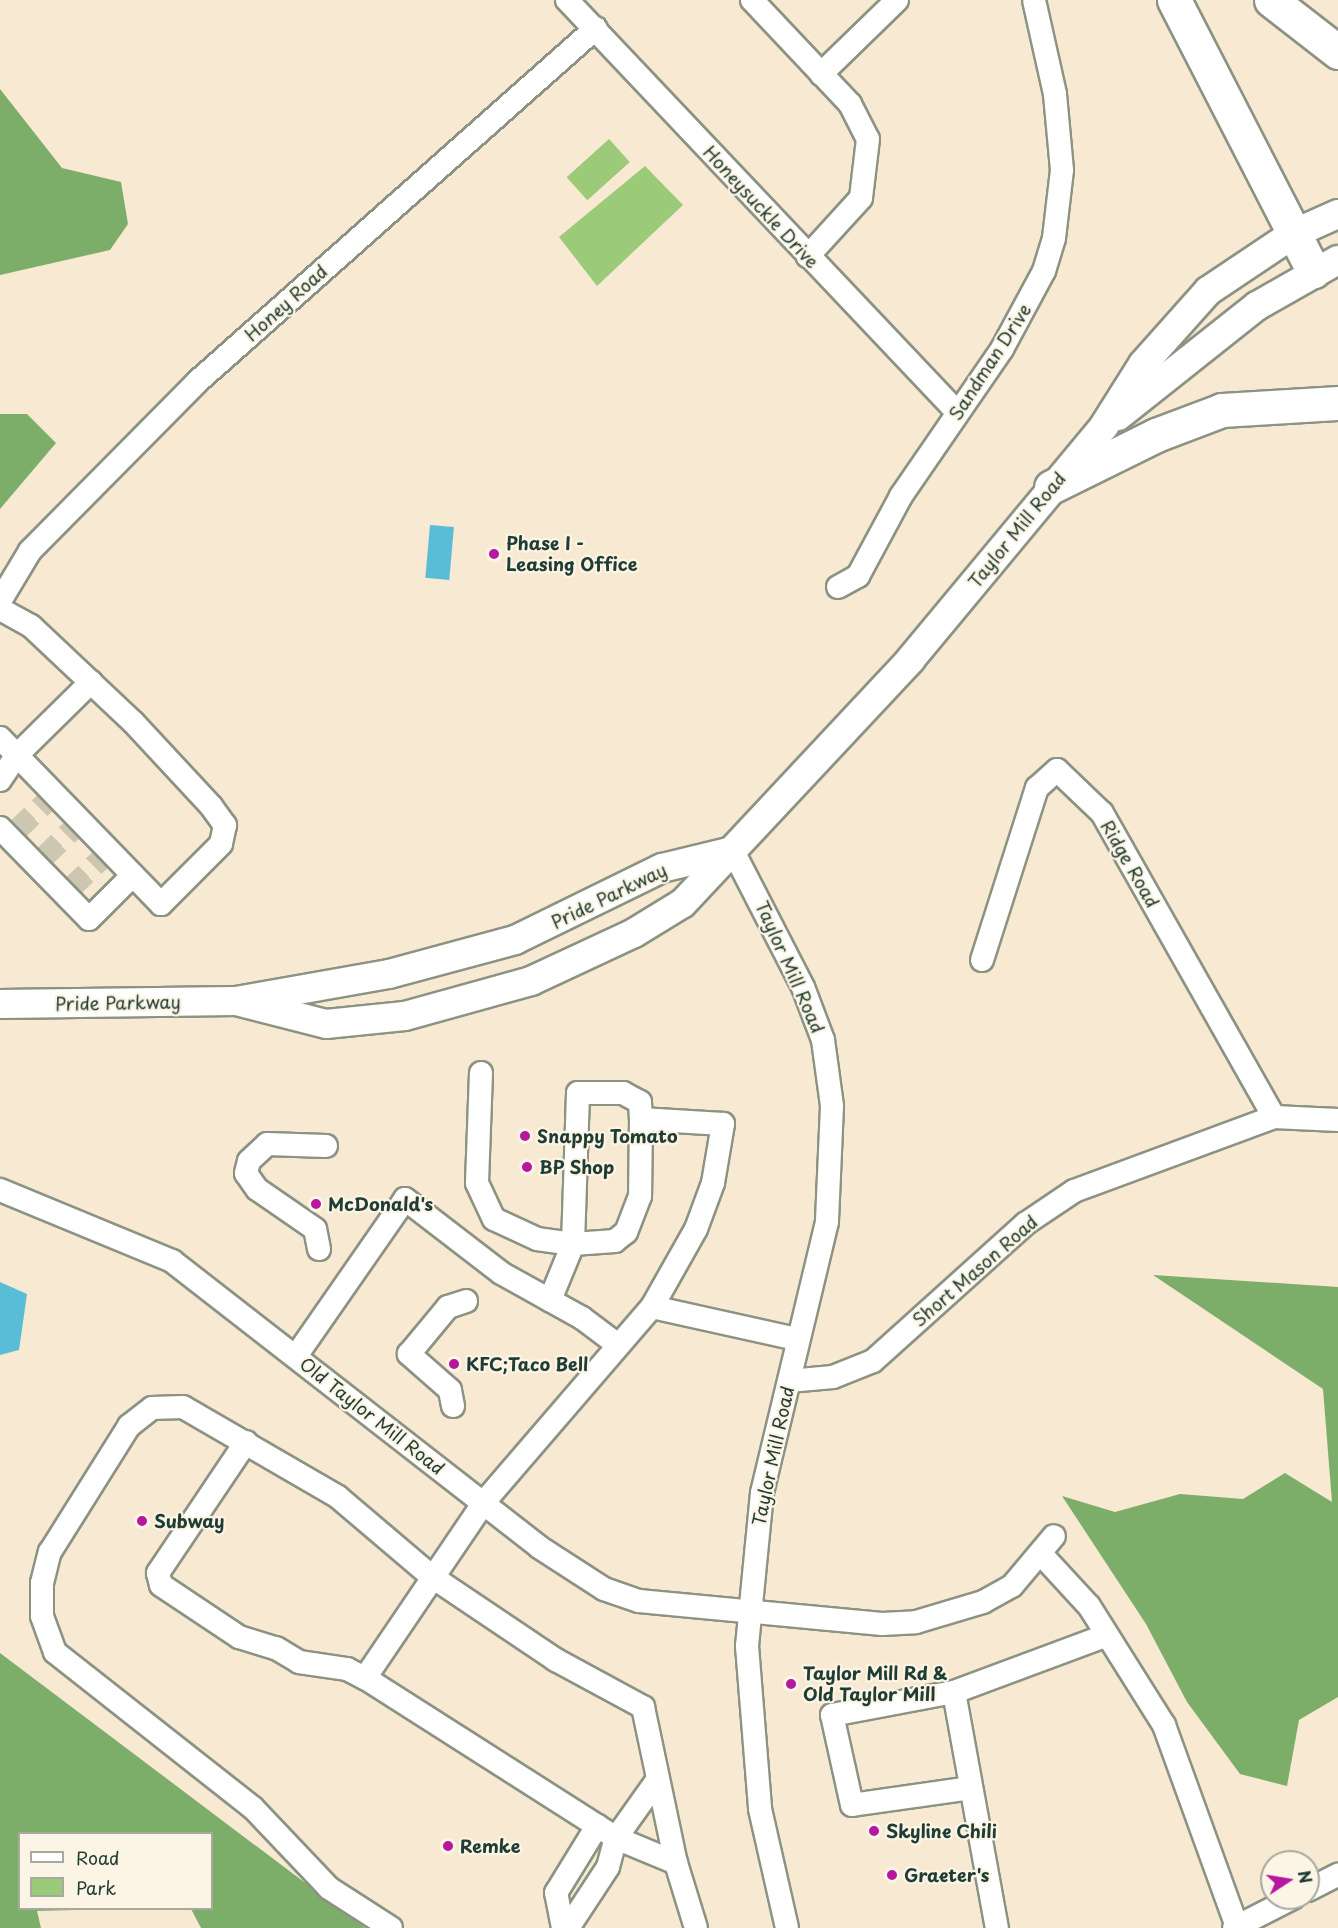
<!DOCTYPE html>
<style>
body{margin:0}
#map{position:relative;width:1338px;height:1928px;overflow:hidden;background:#f8e9d2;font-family:"Playpen Sans",sans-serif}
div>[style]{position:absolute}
.green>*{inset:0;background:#9bca79;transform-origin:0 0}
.forest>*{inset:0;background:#7cae69}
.water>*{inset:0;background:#59bdd8;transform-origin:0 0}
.minor-tunnel>*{height:22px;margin-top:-11px;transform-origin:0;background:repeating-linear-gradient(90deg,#cdc7b2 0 22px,transparent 0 33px)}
.roads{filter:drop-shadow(2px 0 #8c9383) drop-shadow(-2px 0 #8c9383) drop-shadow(0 2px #8c9383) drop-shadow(0 -2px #8c9383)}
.minor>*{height:22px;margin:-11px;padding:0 11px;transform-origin:11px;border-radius:11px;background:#fff}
.major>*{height:28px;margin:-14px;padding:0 14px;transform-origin:14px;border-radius:14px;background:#fff}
.highway>*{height:33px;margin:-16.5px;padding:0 16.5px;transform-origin:16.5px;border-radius:16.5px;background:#fff}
.dots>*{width:16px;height:16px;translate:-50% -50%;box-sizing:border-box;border:3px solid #fcf5e5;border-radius:50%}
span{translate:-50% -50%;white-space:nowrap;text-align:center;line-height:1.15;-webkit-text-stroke:4.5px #fcf5e5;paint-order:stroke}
.street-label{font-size:18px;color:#1f3d34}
.poi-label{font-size:18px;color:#1f3d34;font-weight:700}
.left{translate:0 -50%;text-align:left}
.legend{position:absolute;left:18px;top:1832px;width:195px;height:78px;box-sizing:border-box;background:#fcf5e5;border:2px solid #a4ab9e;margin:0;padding:8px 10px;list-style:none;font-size:18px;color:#1f3d34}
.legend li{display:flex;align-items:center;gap:12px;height:30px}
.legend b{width:30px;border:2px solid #a4ab9e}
.north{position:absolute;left:1260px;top:1850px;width:60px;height:60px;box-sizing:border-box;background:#fcf5e5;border:2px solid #a4ab9e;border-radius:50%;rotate:78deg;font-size:16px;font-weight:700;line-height:24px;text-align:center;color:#1f3d34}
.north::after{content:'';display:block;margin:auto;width:21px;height:27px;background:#b5179e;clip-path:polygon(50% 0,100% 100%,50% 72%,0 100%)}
</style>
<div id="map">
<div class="green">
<i style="left:609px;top:139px;width:31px;height:57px;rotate:48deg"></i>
<i style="clip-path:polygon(645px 166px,683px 205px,597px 286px,559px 237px)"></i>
</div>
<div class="forest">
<i style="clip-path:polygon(0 89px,62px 168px,121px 182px,128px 224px,110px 250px,0 275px)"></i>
<i style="clip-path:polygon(0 414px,27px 414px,56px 443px,0 509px)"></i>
<i style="clip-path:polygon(1153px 1275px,1338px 1287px,1338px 1697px,1299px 1720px,1287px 1786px,1240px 1774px,1187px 1702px,1146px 1624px,1062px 1496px,1115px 1512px,1180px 1494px,1243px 1499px,1285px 1473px,1332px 1502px,1323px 1389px)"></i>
<i style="clip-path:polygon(0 1653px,365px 1928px,201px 1928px,191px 1909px,212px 1908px,212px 1834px,20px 1834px,20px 1908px,113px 1909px,37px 1911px,41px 1928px,0 1928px)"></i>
</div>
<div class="water">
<i style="left:430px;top:525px;width:24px;height:53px;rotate:5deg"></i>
<i style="clip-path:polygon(0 1282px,27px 1294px,19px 1350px,0 1355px)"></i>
</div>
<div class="minor-tunnel">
<i style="left:16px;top:831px;width:40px;rotate:-44deg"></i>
<i style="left:43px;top:858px;width:39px;rotate:-44deg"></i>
<i style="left:70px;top:889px;width:42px;rotate:-44deg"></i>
</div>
<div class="roads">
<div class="minor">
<i style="left:567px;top:0;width:567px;rotate:46.57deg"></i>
<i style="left:752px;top:0;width:143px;rotate:46.7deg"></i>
<i style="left:850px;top:104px;width:39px;rotate:63deg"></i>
<i style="left:868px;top:139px;width:59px;rotate:96.8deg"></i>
<i style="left:861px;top:198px;width:79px;rotate:132.4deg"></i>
<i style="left:821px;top:74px;width:106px;rotate:-44.2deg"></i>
<i style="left:838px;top:587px;width:23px;rotate:-29deg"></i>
<i style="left:858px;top:576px;width:91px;rotate:-61.7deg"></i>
<i style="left:901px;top:496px;width:178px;rotate:-55.5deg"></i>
<i style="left:1002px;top:349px;width:89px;rotate:-61.7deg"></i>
<i style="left:1044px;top:271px;width:34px;rotate:-73deg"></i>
<i style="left:1054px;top:238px;width:68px;rotate:-83.3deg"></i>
<i style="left:1062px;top:170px;width:76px;rotate:-95.3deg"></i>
<i style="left:1055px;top:94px;width:96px;rotate:-102.6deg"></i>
<i style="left:0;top:601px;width:58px;rotate:-59deg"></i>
<i style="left:30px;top:551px;width:238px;rotate:-45.3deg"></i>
<i style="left:197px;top:382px;width:533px;rotate:-41.58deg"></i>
<i style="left:0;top:609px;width:35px;rotate:29deg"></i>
<i style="left:31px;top:626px;width:140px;rotate:43.3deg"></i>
<i style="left:133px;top:722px;width:115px;rotate:47.1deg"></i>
<i style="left:211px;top:806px;width:24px;rotate:54deg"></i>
<i style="left:225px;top:825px;width:19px;rotate:102deg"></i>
<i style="left:221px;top:844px;width:85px;rotate:135deg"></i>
<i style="left:161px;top:904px;width:231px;rotate:-134.1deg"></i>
<i style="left:0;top:780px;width:30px;rotate:-56deg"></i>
<i style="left:17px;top:755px;width:104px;rotate:-44.6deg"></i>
<i style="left:0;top:828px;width:127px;rotate:45.6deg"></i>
<i style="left:89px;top:919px;width:62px;rotate:-45deg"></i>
<i style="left:733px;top:851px;width:153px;rotate:62.8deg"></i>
<i style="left:803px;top:987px;width:57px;rotate:69.3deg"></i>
<i style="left:823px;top:1040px;width:67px;rotate:82.2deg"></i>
<i style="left:832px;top:1106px;width:116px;rotate:92.5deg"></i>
<i style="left:827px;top:1222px;width:279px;rotate:103.5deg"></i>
<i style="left:762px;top:1493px;width:154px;rotate:95.6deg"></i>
<i style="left:747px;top:1646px;width:164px;rotate:85.4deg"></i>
<i style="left:760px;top:1809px;width:122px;rotate:77.2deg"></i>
<i style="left:982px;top:960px;width:181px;rotate:-72.3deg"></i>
<i style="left:1037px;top:788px;width:27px;rotate:-42deg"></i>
<i style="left:1057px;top:770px;width:62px;rotate:43.7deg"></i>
<i style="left:1102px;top:813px;width:349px;rotate:60.5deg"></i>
<i style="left:481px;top:1073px;width:110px;rotate:92.1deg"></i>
<i style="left:477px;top:1183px;width:40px;rotate:65deg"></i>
<i style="left:494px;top:1219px;width:47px;rotate:24.9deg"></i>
<i style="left:537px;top:1239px;width:36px;rotate:8deg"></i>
<i style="left:573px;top:1244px;width:151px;rotate:-88.1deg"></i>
<i style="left:578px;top:1093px;width:45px"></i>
<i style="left:623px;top:1093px;width:19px;rotate:28deg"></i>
<i style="left:640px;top:1102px;width:17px;rotate:87deg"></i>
<i style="left:0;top:1190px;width:186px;rotate:22.4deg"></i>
<i style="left:172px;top:1261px;width:465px;rotate:37.9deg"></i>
<i style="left:539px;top:1547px;width:77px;rotate:32.9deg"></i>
<i style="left:604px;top:1589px;width:37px;rotate:19deg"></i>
<i style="left:639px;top:1601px;width:244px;rotate:5.4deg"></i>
<i style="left:882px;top:1624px;width:34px;rotate:-3deg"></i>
<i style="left:916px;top:1622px;width:70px;rotate:-16.6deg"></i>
<i style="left:983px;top:1602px;width:33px;rotate:-29deg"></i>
<i style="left:1012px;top:1586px;width:65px;rotate:-50deg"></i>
<i style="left:319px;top:1249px;width:20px;rotate:-101deg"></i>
<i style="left:315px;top:1229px;width:70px;rotate:-145.4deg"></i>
<i style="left:257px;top:1189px;width:19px;rotate:-125deg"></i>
<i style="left:246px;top:1173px;width:12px;rotate:-76deg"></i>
<i style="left:249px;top:1161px;width:25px;rotate:-43deg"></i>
<i style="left:267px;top:1144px;width:59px;rotate:1.9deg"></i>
<i style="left:652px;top:1307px;width:148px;rotate:12.5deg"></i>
<i style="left:296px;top:1356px;width:191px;rotate:-55.2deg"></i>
<i style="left:405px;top:1199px;width:121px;rotate:37.6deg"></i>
<i style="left:501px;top:1273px;width:93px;rotate:29.1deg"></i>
<i style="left:582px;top:1318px;width:45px;rotate:36.9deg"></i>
<i style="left:789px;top:1381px;width:44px;rotate:-5.2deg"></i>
<i style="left:833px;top:1377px;width:43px;rotate:-21.8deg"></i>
<i style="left:873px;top:1361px;width:205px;rotate:-42deg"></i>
<i style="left:1025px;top:1224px;width:59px;rotate:-34deg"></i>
<i style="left:1074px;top:1191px;width:213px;rotate:-20.3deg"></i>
<i style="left:1274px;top:1117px;width:64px;rotate:2.7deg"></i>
<i style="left:453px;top:1406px;width:16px;rotate:-101deg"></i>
<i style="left:450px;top:1390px;width:55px;rotate:-138.7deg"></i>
<i style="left:409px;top:1354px;width:61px;rotate:-50.3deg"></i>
<i style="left:448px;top:1307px;width:19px;rotate:-18deg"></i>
<i style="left:246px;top:1442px;width:158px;rotate:123.9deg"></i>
<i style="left:158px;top:1573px;width:12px;rotate:76deg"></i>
<i style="left:161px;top:1585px;width:94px;rotate:33.7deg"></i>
<i style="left:239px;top:1637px;width:39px;rotate:17deg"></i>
<i style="left:276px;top:1648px;width:27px;rotate:31deg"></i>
<i style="left:299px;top:1662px;width:49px;rotate:8.3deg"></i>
<i style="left:347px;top:1669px;width:20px;rotate:27deg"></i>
<i style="left:365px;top:1678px;width:298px;rotate:32.5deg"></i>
<i style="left:616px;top:1838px;width:65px;rotate:22.6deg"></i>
<i style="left:1041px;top:1554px;width:71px;rotate:47.3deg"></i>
<i style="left:1089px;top:1606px;width:141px;rotate:57.8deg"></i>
<i style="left:1164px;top:1725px;width:215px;rotate:70.1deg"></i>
<i style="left:365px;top:1678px;width:212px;rotate:-55.9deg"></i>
<i style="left:484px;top:1502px;width:257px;rotate:-49.3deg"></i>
<i style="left:652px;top:1307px;width:90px;rotate:-60.6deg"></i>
<i style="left:696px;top:1229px;width:49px;rotate:-69.7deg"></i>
<i style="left:713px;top:1183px;width:60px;rotate:-80.4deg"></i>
<i style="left:723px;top:1124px;width:82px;rotate:-176.5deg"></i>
<i style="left:641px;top:1119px;width:77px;rotate:90.7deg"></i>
<i style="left:640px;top:1196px;width:39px;rotate:111deg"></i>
<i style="left:626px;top:1232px;width:14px;rotate:141deg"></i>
<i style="left:615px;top:1241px;width:42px;rotate:175.9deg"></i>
<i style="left:573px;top:1244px;width:61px;rotate:112.3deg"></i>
<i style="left:954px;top:1692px;width:240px;rotate:79.7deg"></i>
<i style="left:971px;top:1788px;width:120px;rotate:171.9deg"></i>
<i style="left:852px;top:1805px;width:92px;rotate:-102.5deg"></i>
<i style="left:832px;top:1715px;width:124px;rotate:-10.7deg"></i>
<i style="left:954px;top:1692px;width:163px;rotate:-20.4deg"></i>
<i style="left:1308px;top:1890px;width:34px;rotate:-27deg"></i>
<i style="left:391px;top:1928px;width:74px;rotate:-147.2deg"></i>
<i style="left:329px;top:1888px;width:110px;rotate:-133.5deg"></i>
<i style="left:253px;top:1808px;width:252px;rotate:-141.8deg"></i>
<i style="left:55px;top:1652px;width:38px;rotate:-110deg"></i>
<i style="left:42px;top:1616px;width:33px;rotate:-90deg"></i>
<i style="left:42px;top:1583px;width:32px;rotate:-76deg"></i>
<i style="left:50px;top:1552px;width:149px;rotate:-57.9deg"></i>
<i style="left:129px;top:1426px;width:29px;rotate:-38deg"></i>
<i style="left:152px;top:1408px;width:31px;rotate:-2deg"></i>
<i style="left:183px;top:1407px;width:179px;rotate:30.1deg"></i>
<i style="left:338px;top:1497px;width:122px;rotate:40.3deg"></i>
<i style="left:431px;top:1576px;width:151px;rotate:33.9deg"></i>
<i style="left:556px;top:1660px;width:99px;rotate:28.4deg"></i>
<i style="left:643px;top:1707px;width:159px;rotate:78.1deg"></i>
<i style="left:676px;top:1863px;width:68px;rotate:72.9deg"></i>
<i style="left:563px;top:1928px;width:36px;rotate:-101deg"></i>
<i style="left:556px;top:1893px;width:79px;rotate:-58.5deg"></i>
<i style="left:568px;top:1928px;width:73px;rotate:-56.7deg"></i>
<i style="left:608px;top:1867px;width:30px;rotate:-75deg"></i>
<i style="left:616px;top:1838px;width:72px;rotate:-54.6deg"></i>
<i style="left:1234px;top:1928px;width:66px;rotate:-27deg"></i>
</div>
<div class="major">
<i style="left:1118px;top:416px;width:177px;rotate:-38.4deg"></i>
<i style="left:1257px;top:306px;width:93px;rotate:-29.6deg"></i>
<i style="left:236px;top:1001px;width:93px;rotate:14.3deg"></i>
<i style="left:326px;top:1024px;width:79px;rotate:-5.8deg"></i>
<i style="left:405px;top:1016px;width:131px;rotate:-15.5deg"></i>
<i style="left:531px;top:981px;width:114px;rotate:-25deg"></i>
<i style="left:634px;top:933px;width:57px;rotate:-31.5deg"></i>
<i style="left:683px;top:903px;width:333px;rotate:-46.9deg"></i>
<i style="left:910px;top:660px;width:304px;rotate:-50.3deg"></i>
<i style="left:1104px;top:426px;width:73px;rotate:-57.8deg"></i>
<i style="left:1143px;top:364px;width:98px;rotate:-48.3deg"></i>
<i style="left:1208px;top:291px;width:102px;rotate:-33.8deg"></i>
<i style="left:1293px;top:234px;width:49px;rotate:-24deg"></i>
<i style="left:0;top:1004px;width:236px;rotate:-0.7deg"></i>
<i style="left:236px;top:1001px;width:155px;rotate:-10deg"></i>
<i style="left:389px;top:974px;width:131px;rotate:-15.1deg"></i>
<i style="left:515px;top:940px;width:164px;rotate:-26.1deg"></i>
<i style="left:662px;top:868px;width:73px;rotate:-13.5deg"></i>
</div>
<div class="highway">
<i style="left:1174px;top:0;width:305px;rotate:62.8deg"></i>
<i style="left:1271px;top:0;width:85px;rotate:37.8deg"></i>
<i style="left:1051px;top:487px;width:117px;rotate:-26.3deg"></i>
<i style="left:1156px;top:435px;width:71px;rotate:-20.7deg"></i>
<i style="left:1222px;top:410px;width:116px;rotate:-3.5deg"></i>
</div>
</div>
<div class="dots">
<i style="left:494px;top:554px;background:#b5179e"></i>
<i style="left:525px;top:1136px;background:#b5179e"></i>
<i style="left:527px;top:1167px;background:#b5179e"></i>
<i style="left:316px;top:1204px;background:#b5179e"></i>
<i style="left:454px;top:1364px;background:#b5179e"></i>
<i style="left:142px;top:1521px;background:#b5179e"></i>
<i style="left:791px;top:1684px;background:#b5179e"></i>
<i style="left:874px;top:1831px;background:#b5179e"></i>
<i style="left:448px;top:1846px;background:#b5179e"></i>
<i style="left:892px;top:1875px;background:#b5179e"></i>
</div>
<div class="street-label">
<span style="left:761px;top:207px;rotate:47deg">Honeysuckle Drive</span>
<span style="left:286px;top:303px;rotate:-42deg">Honey Road</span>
<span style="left:990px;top:362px;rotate:-57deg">Sandman Drive</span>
<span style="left:1017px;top:530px;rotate:-51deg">Taylor Mill Road</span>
<span style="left:1130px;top:864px;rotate:60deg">Ridge Road</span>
<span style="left:609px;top:896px;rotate:-26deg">Pride Parkway</span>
<span style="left:790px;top:967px;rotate:66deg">Taylor Mill Road</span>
<span style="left:118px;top:1003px;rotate:-1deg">Pride Parkway</span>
<span style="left:975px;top:1271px;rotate:-41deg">Short Mason Road</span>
<span style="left:372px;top:1416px;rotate:38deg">Old Taylor Mill Road</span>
<span style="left:773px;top:1456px;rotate:-78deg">Taylor Mill Road</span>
</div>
<div class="poi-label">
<span class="left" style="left:506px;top:554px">Phase I -<br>Leasing Office</span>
<span class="left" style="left:537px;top:1136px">Snappy Tomato</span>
<span class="left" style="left:539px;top:1167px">BP Shop</span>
<span class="left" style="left:328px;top:1204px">McDonald's</span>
<span class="left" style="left:466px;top:1364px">KFC;Taco Bell</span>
<span class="left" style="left:154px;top:1521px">Subway</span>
<span class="left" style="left:803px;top:1684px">Taylor Mill Rd &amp;<br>Old Taylor Mill</span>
<span class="left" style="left:886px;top:1831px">Skyline Chili</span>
<span class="left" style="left:460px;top:1846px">Remke</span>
<span class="left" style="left:904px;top:1875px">Graeter's</span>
</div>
<ul class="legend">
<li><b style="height:8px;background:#fff"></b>Road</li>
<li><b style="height:16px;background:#9bca79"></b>Park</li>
</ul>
<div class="north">N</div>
</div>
